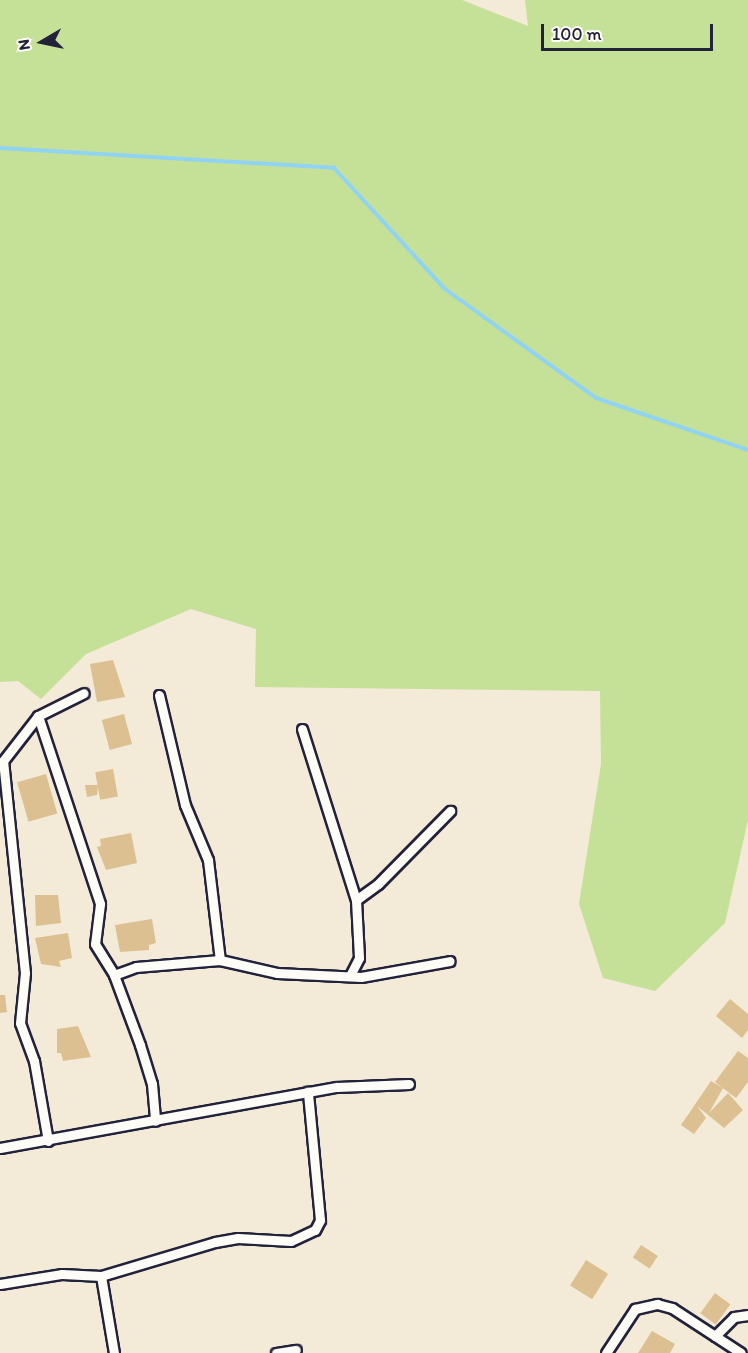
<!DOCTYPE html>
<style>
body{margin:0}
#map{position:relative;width:748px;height:1353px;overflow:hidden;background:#f3ead8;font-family:Itim,sans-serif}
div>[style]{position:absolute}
.green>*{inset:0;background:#c5e097}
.stream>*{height:4px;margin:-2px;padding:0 2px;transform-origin:2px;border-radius:2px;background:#91d3f3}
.building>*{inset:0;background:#dcc091;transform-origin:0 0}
.roads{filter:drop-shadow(2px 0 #22223b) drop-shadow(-2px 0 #22223b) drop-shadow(0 2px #22223b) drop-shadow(0 -2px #22223b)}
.minor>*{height:9px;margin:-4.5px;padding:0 4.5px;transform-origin:4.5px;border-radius:4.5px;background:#fdfcf7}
span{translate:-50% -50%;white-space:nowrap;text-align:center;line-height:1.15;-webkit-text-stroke:4.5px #fdfcf7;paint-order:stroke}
.north{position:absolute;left:12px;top:12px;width:60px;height:60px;-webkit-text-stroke:4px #fdfcf7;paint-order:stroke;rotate:261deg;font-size:16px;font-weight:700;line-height:24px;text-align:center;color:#22223b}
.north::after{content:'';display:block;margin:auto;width:21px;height:27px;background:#22223b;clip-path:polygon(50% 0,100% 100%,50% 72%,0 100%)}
.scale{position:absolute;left:541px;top:24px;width:172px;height:27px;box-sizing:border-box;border:3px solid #22223b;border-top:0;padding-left:8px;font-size:18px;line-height:21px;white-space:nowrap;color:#22223b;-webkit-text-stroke:4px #fdfcf7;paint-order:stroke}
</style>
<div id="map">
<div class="green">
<i style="clip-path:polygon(0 0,462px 0,528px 26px,525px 0,748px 0,748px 820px,725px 923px,655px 991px,603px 978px,579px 904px,601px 764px,600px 691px,255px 687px,256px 629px,191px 609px,86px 654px,41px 699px,18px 681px,0 682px)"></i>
</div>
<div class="stream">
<i style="left:0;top:148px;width:335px;rotate:3.4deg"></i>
<i style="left:334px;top:168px;width:164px;rotate:47.5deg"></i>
<i style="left:445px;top:289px;width:186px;rotate:35.8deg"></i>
<i style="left:596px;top:398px;width:161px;rotate:18.9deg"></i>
</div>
<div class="building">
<i style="clip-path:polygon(113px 660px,125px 697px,97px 702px,90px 664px)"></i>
<i style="left:124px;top:714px;width:31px;height:23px;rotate:75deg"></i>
<i style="left:113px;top:769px;width:28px;height:18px;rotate:80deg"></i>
<i style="left:46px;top:774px;width:41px;height:30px;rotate:74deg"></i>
<i style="clip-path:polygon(85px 785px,98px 785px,97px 795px,87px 797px)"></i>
<i style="clip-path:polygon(131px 833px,137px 863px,106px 870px,97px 847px,101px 846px,100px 839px)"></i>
<i style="clip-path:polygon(35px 895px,58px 895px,61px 923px,36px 926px)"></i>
<i style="clip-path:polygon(152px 919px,156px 943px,149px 945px,149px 950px,120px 952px,115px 925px)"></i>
<i style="clip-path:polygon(68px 933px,72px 958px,59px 961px,61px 967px,41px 964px,35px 938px)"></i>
<i style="clip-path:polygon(0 995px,5px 995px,7px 1012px,0 1013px)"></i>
<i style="clip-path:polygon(730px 999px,748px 1014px,748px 1030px,742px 1038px,716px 1016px)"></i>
<i style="clip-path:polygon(78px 1026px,91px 1057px,63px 1061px,61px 1053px,57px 1053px,57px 1029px)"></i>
<i style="clip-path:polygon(738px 1051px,748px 1058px,748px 1082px,736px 1098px,715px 1082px)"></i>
<i style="clip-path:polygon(711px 1081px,723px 1088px,709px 1113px,728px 1093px,743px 1110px,724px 1128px,697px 1106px,706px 1118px,694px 1134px,681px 1125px)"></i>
<i style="left:641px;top:1245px;width:20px;height:15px;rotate:33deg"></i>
<i style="left:586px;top:1260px;width:26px;height:30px;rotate:32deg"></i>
<i style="left:715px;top:1293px;width:19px;height:25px;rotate:36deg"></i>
<i style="clip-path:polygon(652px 1331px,675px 1344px,670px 1353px,638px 1353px)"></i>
</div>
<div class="roads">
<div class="minor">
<i style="left:159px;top:695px;width:113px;rotate:76.7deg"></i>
<i style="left:185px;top:805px;width:60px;rotate:67.3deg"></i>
<i style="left:208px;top:860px;width:101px;rotate:83.2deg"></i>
<i style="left:38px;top:716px;width:198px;rotate:71.7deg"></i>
<i style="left:100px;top:904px;width:40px;rotate:97.1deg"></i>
<i style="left:95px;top:944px;width:36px;rotate:58deg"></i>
<i style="left:114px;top:975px;width:75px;rotate:69.6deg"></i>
<i style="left:140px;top:1045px;width:41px;rotate:72.9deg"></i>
<i style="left:152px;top:1084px;width:37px;rotate:85deg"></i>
<i style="left:302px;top:729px;width:179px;rotate:72.5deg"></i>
<i style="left:356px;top:900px;width:58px;rotate:87deg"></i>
<i style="left:359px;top:958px;width:20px;rotate:117deg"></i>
<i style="left:356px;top:900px;width:27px;rotate:-36deg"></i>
<i style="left:378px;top:884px;width:103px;rotate:-45.4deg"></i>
<i style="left:114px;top:975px;width:23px;rotate:-20deg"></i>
<i style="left:136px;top:967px;width:84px;rotate:-4.8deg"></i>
<i style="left:220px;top:960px;width:58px;rotate:12.8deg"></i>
<i style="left:277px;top:973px;width:84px;rotate:2.7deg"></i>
<i style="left:361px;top:977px;width:90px;rotate:-10.2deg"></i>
<i style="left:48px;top:1141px;width:81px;rotate:-99.9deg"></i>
<i style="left:34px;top:1061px;width:40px;rotate:-110.2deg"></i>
<i style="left:20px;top:1023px;width:50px;rotate:-84.3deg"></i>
<i style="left:25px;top:973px;width:213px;rotate:-95.9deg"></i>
<i style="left:3px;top:761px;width:57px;rotate:-52.1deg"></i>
<i style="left:38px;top:716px;width:51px;rotate:-26.6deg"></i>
<i style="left:0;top:1148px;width:342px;rotate:-10.3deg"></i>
<i style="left:337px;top:1087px;width:72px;rotate:-2.4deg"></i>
<i style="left:0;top:1284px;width:63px;rotate:-9.2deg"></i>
<i style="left:62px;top:1274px;width:39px;rotate:3deg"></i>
<i style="left:715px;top:1336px;width:27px;rotate:-45deg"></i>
<i style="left:734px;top:1317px;width:14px;rotate:-8deg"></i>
<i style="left:114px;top:1353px;width:78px;rotate:-99.6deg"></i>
<i style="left:101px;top:1276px;width:119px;rotate:-16.6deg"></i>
<i style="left:215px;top:1242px;width:23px;rotate:-10deg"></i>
<i style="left:238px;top:1238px;width:53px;rotate:3.2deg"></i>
<i style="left:291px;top:1241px;width:26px;rotate:-25deg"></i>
<i style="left:315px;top:1230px;width:11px;rotate:-63deg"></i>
<i style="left:320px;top:1220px;width:129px;rotate:-95.4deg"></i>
<i style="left:276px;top:1353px;width:20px;rotate:-9deg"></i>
<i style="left:606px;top:1353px;width:53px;rotate:-56.6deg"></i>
<i style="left:635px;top:1309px;width:23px;rotate:-13deg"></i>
<i style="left:657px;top:1304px;width:16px;rotate:15deg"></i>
<i style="left:672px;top:1308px;width:82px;rotate:33.1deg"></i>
</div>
</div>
<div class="north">N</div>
<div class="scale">100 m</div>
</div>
